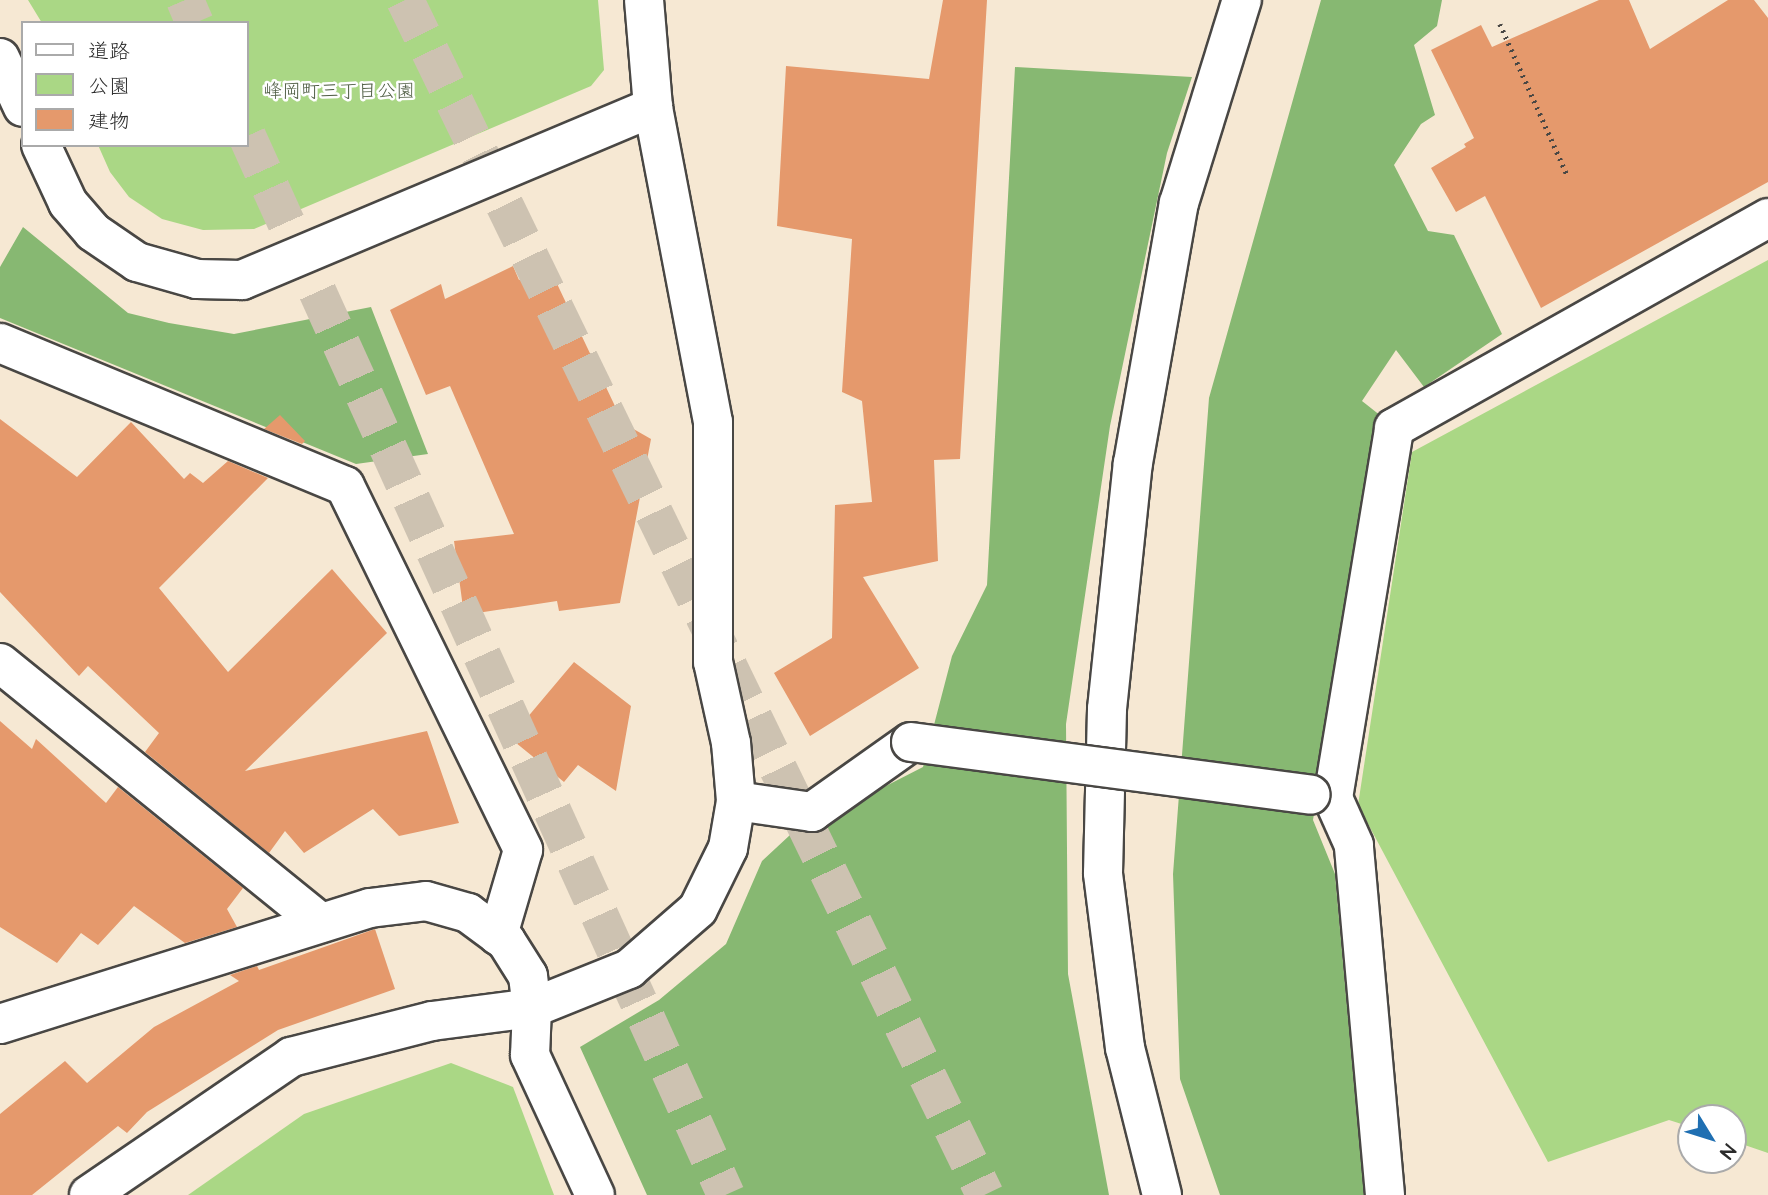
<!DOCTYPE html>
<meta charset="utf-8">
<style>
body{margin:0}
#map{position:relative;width:1768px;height:1195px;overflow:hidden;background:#f6e8d3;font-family:"Architects Daughter","Klee One",sans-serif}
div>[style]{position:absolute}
.green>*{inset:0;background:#aad785}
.forest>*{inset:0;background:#87b872}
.building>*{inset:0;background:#e5996c}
.highway-tunnel>*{height:38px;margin-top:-19px;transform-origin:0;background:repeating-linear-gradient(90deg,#cdc2b1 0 38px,transparent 0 57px)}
.path>*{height:4.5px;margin-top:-2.25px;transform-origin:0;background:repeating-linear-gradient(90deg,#494744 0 2px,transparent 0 7px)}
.roads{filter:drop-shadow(2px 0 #494744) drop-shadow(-2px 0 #494744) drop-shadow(0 2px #494744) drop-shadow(0 -2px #494744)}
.minor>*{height:38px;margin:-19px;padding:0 19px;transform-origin:19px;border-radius:19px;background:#fff}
.bridges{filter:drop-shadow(2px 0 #494744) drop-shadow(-2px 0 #494744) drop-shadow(0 2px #494744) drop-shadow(0 -2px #494744)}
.minor-bridge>*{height:38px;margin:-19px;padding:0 19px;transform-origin:19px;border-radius:19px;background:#fff}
span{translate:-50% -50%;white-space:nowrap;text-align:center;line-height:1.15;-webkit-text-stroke:5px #fff;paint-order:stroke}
.park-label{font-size:19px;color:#515f46}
.legend{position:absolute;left:21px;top:21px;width:228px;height:126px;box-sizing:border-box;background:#fff;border:2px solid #aaa;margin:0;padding:9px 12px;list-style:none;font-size:21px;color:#2b2b2b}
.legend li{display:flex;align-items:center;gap:14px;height:35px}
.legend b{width:35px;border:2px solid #aaa}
.north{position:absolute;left:1677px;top:1104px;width:70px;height:70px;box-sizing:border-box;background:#fff;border:2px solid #aaa;border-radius:50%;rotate:128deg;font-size:19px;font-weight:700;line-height:28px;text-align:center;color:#2b2b2b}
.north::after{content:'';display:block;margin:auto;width:24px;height:32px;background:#1f6fb2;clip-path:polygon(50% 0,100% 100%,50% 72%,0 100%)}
</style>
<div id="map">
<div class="green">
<i style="clip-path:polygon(28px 0,598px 0,604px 70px,591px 86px,254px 229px,203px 230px,162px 219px,129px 197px,110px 172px,98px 145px,247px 145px,247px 23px,42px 23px)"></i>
<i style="clip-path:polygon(1768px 260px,1768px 1153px,1733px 1141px,1733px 1118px,1691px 1118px,1691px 1127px,1669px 1120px,1548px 1162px,1358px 805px,1412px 452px)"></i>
<i style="clip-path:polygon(451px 1063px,513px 1087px,554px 1195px,188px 1195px,304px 1114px)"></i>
</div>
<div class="forest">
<i style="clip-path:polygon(1321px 0,1442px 0,1437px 26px,1414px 45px,1435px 115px,1421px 124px,1394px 165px,1428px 231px,1454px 235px,1502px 334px,1424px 387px,1396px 350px,1362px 401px,1381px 416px,1313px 820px,1335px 874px,1364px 1195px,1220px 1195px,1180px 1079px,1173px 874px,1209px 398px)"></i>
<i style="clip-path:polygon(1015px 67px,1192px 77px,1167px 153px,1110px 426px,1066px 724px,1068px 974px,1109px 1195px,647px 1195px,580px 1047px,659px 1000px,726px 944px,762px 861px,790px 835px,923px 767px,952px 656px,987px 585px)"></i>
<i style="clip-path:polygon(23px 227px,128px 313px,169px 323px,234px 334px,371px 307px,428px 454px,356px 464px,0 318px,0 267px)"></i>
</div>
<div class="building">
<i style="clip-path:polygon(943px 0,987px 0,960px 459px,934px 460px,938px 561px,863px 577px,919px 668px,810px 736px,774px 673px,832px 638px,835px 505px,872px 502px,862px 401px,842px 392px,852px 239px,777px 226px,786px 66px,929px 79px)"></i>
<i style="clip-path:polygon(1599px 0,1629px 0,1650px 49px,1728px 0,1754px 0,1768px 18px,1768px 182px,1541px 308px,1485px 196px,1456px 212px,1431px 168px,1466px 147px,1464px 144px,1474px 138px,1431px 50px,1481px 25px,1492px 47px)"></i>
<i style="clip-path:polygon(513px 266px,519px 280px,550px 269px,623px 423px,651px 439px,620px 603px,559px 611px,557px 601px,464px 615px,454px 541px,514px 534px,450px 386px,426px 395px,390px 310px,441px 284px,445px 299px)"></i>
<i style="clip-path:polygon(280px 415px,305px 441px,302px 444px,264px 429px)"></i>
<i style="clip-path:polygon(0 419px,77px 477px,131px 422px,184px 479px,190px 473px,203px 483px,228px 461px,268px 478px,159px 588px,228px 672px,332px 569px,387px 633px,245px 771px,427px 731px,459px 823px,399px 836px,373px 809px,304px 853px,285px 831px,269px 853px,145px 752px,159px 733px,88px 666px,79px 676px,0 592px)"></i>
<i style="clip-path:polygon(574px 662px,631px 706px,616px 791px,578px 765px,564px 782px,510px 738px)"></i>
<i style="clip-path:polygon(0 721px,32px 749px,36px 739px,106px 803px,118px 787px,243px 888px,227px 909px,237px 927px,185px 943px,134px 906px,98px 945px,81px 933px,57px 963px,0 927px)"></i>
<i style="clip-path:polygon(375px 929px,395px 989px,278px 1030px,147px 1112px,127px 1133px,118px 1126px,32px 1195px,0 1195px,0 1114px,65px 1061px,87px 1083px,154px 1027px,239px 981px,230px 975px,257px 966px,259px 970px)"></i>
</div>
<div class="highway-tunnel">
<i style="left:185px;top:0;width:25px;rotate:67deg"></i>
<i style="left:405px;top:0;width:1328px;rotate:64.11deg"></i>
<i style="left:247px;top:136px;width:1162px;rotate:65.66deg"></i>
</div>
<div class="path">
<i style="left:1500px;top:24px;width:167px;rotate:66deg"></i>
</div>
<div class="roads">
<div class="minor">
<i style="left:0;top:58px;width:54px;rotate:64.9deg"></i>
<i style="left:41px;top:145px;width:64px;rotate:65deg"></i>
<i style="left:68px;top:203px;width:38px;rotate:49deg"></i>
<i style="left:93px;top:232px;width:53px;rotate:34.3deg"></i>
<i style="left:137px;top:262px;width:62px;rotate:15.8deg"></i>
<i style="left:197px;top:279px;width:45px;rotate:1.3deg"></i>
<i style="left:242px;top:280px;width:446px;rotate:-22.8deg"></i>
<i style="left:0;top:343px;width:373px;rotate:22.5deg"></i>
<i style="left:345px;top:486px;width:405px;rotate:63.9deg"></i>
<i style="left:523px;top:850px;width:89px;rotate:106.4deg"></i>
<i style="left:0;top:663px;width:413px;rotate:39deg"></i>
<i style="left:736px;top:801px;width:77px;rotate:8.2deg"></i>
<i style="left:812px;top:812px;width:121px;rotate:-35.3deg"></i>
<i style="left:0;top:1024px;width:388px;rotate:-17.4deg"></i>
<i style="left:370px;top:908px;width:56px;rotate:-7.1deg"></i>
<i style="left:426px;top:901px;width:44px;rotate:15.9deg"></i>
<i style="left:468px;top:913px;width:47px;rotate:36.4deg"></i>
<i style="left:506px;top:941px;width:41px;rotate:57.8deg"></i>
<i style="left:528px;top:976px;width:32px;rotate:83deg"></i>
<i style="left:532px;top:1008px;width:47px;rotate:92.4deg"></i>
<i style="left:530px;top:1055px;width:154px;rotate:65.1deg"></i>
<i style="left:89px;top:1195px;width:245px;rotate:-34.3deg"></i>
<i style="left:291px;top:1057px;width:146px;rotate:-14.3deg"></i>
<i style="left:432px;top:1021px;width:101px;rotate:-7.4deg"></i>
<i style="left:532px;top:1008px;width:105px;rotate:-21.9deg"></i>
<i style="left:629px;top:969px;width:91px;rotate:-41deg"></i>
<i style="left:698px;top:909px;width:68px;rotate:-63.8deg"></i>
<i style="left:728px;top:848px;width:48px;rotate:-80.3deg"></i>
<i style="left:736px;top:801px;width:58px;rotate:-94.9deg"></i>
<i style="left:731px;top:743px;width:83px;rotate:-102.5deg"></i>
<i style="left:713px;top:662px;width:240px;rotate:-90deg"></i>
<i style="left:713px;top:422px;width:321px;rotate:-100.8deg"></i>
<i style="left:653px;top:107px;width:107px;rotate:-94.8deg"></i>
<i style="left:1162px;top:1195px;width:152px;rotate:-104.1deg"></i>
<i style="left:1125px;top:1048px;width:176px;rotate:-97.2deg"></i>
<i style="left:1103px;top:873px;width:164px;rotate:-88.6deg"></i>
<i style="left:1107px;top:709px;width:247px;rotate:-84deg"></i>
<i style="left:1133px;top:463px;width:264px;rotate:-80deg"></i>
<i style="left:1179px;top:203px;width:213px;rotate:-72.8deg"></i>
<i style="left:1385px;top:1195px;width:351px;rotate:-95.1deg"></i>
<i style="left:1354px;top:845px;width:51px;rotate:-114.1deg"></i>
<i style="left:1333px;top:798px;width:375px;rotate:-80.6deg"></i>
<i style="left:1394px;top:428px;width:429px;rotate:-29.3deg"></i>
</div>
</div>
<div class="bridges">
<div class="minor-bridge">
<i style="left:911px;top:742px;width:403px;rotate:7.5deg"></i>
</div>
</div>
<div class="park-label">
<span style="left:339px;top:92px">峰岡町三丁目公園</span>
</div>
<ul class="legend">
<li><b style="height:9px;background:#fff"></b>道路</li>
<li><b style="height:19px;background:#aad785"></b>公園</li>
<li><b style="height:19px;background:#e5996c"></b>建物</li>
</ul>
<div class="north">N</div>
</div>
